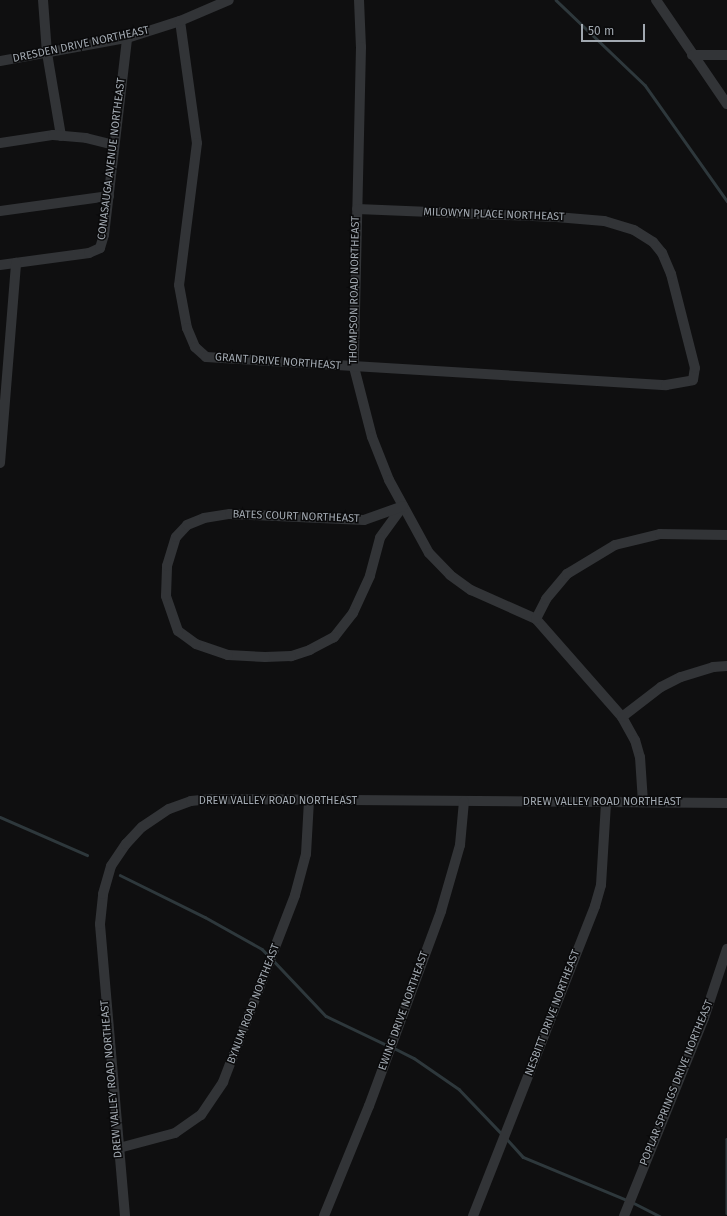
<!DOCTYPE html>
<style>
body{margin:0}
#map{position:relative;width:727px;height:1216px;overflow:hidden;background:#0f0f10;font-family:"Fira Sans",sans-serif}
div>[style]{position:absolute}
.stream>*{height:2.5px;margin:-1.25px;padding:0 1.25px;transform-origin:1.25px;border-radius:1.25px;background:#2e383c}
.minor>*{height:10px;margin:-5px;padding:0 5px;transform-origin:5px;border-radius:5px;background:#323437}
span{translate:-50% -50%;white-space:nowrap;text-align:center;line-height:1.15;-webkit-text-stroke:3px #0a0a0b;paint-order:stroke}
.street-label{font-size:11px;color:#a1a8b0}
.scale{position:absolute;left:581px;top:24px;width:64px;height:18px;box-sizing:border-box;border:2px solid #a1a8b0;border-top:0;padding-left:5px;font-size:12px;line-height:14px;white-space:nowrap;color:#a1a8b0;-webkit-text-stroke:3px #0a0a0b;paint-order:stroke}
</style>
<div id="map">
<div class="stream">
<i style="left:556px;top:0;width:123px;rotate:43.7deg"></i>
<i style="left:645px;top:85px;width:142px;rotate:54.7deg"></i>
<i style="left:0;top:817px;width:95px;rotate:23.6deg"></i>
<i style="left:120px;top:875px;width:95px;rotate:26.3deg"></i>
<i style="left:205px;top:917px;width:65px;rotate:29.3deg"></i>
<i style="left:262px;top:949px;width:8px;rotate:45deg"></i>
<i style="left:273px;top:960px;width:77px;rotate:46.6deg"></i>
<i style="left:326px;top:1016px;width:70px;rotate:25.5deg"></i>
<i style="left:394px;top:1048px;width:22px;rotate:27deg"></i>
<i style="left:414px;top:1058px;width:55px;rotate:34.6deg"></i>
<i style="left:459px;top:1089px;width:62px;rotate:46.3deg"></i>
<i style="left:507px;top:1139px;width:24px;rotate:48deg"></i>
<i style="left:523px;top:1157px;width:113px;rotate:22.5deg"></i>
<i style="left:727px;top:1139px;width:74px;rotate:90deg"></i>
<i style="left:632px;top:1202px;width:31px;rotate:27deg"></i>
</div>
<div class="minor">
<i style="left:43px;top:0;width:53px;rotate:85.7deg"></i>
<i style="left:47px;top:53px;width:84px;rotate:80.4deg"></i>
<i style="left:359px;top:0;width:47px;rotate:87.6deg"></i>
<i style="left:361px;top:47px;width:320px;rotate:91.3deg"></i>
<i style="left:354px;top:367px;width:72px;rotate:75.6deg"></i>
<i style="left:372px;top:437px;width:46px;rotate:68.4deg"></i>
<i style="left:389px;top:480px;width:83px;rotate:61.3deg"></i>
<i style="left:429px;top:553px;width:30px;rotate:46deg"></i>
<i style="left:450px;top:575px;width:26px;rotate:36deg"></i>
<i style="left:471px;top:590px;width:71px;rotate:24deg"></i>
<i style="left:536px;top:619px;width:130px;rotate:48.7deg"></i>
<i style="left:622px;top:717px;width:26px;rotate:61deg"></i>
<i style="left:635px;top:740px;width:18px;rotate:74deg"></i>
<i style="left:640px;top:757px;width:45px;rotate:86.2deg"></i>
<i style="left:656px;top:0;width:126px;rotate:55.7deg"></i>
<i style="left:180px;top:21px;width:123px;rotate:82.1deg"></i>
<i style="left:197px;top:143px;width:143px;rotate:97.2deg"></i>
<i style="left:179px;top:285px;width:44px;rotate:79.5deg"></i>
<i style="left:187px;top:328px;width:21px;rotate:67deg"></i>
<i style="left:195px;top:347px;width:15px;rotate:42deg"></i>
<i style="left:206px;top:357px;width:461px;rotate:3.5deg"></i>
<i style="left:666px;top:385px;width:27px;rotate:-10deg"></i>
<i style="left:693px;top:380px;width:12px;rotate:-81deg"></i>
<i style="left:695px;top:368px;width:97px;rotate:-104.3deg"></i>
<i style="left:671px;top:274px;width:23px;rotate:-113deg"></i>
<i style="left:662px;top:253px;width:14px;rotate:-129deg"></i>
<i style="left:653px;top:242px;width:22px;rotate:-148deg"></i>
<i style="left:634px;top:230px;width:31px;rotate:-163deg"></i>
<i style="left:604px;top:221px;width:48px;rotate:-175.2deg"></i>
<i style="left:556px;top:217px;width:199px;rotate:-177.7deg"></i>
<i style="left:692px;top:55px;width:35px"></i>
<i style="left:0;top:61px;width:129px;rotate:-10.3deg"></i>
<i style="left:127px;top:38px;width:56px;rotate:-17.8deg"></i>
<i style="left:180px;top:21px;width:53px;rotate:-23.2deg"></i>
<i style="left:0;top:143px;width:54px;rotate:-8.6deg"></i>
<i style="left:53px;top:135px;width:33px;rotate:5deg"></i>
<i style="left:86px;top:138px;width:29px;rotate:14deg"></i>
<i style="left:0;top:211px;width:110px;rotate:-7.8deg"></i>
<i style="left:0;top:265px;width:90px;rotate:-7.7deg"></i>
<i style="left:89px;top:253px;width:12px;rotate:-24deg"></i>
<i style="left:100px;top:248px;width:14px;rotate:-73deg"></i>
<i style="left:104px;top:235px;width:198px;rotate:-83.3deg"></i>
<i style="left:0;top:463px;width:201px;rotate:-85.4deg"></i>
<i style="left:403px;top:506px;width:39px;rotate:126deg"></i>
<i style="left:380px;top:538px;width:39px;rotate:105deg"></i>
<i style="left:370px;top:576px;width:41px;rotate:114.7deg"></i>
<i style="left:353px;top:613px;width:31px;rotate:128deg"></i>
<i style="left:334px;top:637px;width:27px;rotate:152deg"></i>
<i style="left:310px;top:650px;width:20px;rotate:162deg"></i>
<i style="left:291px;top:656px;width:26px;rotate:178deg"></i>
<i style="left:265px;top:657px;width:37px;rotate:-177deg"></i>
<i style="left:228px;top:655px;width:34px;rotate:-161deg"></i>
<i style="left:196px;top:644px;width:22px;rotate:-144deg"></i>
<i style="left:178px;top:631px;width:37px;rotate:-109deg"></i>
<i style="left:166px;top:596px;width:30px;rotate:-88deg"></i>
<i style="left:167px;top:566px;width:30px;rotate:-73deg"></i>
<i style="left:176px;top:537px;width:16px;rotate:-47deg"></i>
<i style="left:187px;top:525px;width:18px;rotate:-22deg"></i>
<i style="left:204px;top:518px;width:26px;rotate:-9deg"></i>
<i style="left:230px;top:514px;width:134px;rotate:2.6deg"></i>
<i style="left:364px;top:520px;width:41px;rotate:-19.7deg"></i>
<i style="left:536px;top:619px;width:22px;rotate:-63deg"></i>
<i style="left:546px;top:599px;width:33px;rotate:-50deg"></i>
<i style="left:567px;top:574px;width:56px;rotate:-31.1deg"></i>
<i style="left:615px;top:545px;width:46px;rotate:-13.7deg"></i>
<i style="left:660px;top:534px;width:67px;rotate:0.9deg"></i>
<i style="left:622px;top:717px;width:49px;rotate:-37.6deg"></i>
<i style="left:661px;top:687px;width:22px;rotate:-27deg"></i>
<i style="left:681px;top:677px;width:34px;rotate:-17deg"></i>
<i style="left:713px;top:667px;width:14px;rotate:-4deg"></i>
<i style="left:119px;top:1148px;width:58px;rotate:-15deg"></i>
<i style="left:175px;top:1133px;width:32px;rotate:-35deg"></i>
<i style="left:201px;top:1115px;width:40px;rotate:-56deg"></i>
<i style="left:223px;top:1082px;width:200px;rotate:-68.9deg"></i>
<i style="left:295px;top:895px;width:42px;rotate:-75deg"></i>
<i style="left:306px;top:854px;width:54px;rotate:-86.8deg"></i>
<i style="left:125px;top:1216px;width:293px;rotate:-94.9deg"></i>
<i style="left:100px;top:924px;width:30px;rotate:-84deg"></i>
<i style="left:103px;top:894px;width:29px;rotate:-74deg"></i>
<i style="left:111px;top:866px;width:27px;rotate:-56deg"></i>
<i style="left:126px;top:844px;width:23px;rotate:-47deg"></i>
<i style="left:142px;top:827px;width:32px;rotate:-34deg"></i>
<i style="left:169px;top:809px;width:23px;rotate:-20deg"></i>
<i style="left:191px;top:801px;width:18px;rotate:-6deg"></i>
<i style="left:209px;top:799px;width:518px;rotate:0.44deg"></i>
<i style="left:324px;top:1216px;width:119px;rotate:-67.8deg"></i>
<i style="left:369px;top:1106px;width:208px;rotate:-69.7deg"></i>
<i style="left:441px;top:911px;width:69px;rotate:-73.9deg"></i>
<i style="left:460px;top:845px;width:44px;rotate:-84.8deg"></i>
<i style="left:473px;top:1216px;width:333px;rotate:-68.5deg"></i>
<i style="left:595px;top:906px;width:22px;rotate:-74deg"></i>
<i style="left:601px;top:885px;width:82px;rotate:-86.5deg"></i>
<i style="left:624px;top:1216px;width:214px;rotate:-68deg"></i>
<i style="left:704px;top:1018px;width:73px;rotate:-71.6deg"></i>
</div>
<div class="street-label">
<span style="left:81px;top:45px;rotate:-12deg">DRESDEN DRIVE NORTHEAST</span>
<span style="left:112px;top:159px;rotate:-83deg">CONASAUGA AVENUE NORTHEAST</span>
<span style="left:494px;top:215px;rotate:2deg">MILOWYN PLACE NORTHEAST</span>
<span style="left:355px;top:290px;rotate:-89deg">THOMPSON ROAD NORTHEAST</span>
<span style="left:278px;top:362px;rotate:4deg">GRANT DRIVE NORTHEAST</span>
<span style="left:296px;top:517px;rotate:2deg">BATES COURT NORTHEAST</span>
<span style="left:278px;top:801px">DREW VALLEY ROAD NORTHEAST</span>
<span style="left:602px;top:802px">DREW VALLEY ROAD NORTHEAST</span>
<span style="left:254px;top:1004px;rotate:-69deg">BYNUM ROAD NORTHEAST</span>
<span style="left:404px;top:1011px;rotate:-70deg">EWING DRIVE NORTHEAST</span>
<span style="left:553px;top:1013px;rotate:-69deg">NESBITT DRIVE NORTHEAST</span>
<span style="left:112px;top:1079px;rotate:-95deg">DREW VALLEY ROAD NORTHEAST</span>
<span style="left:677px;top:1083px;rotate:-68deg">POPLAR SPRINGS DRIVE NORTHEAST</span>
</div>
<div class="scale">50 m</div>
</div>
